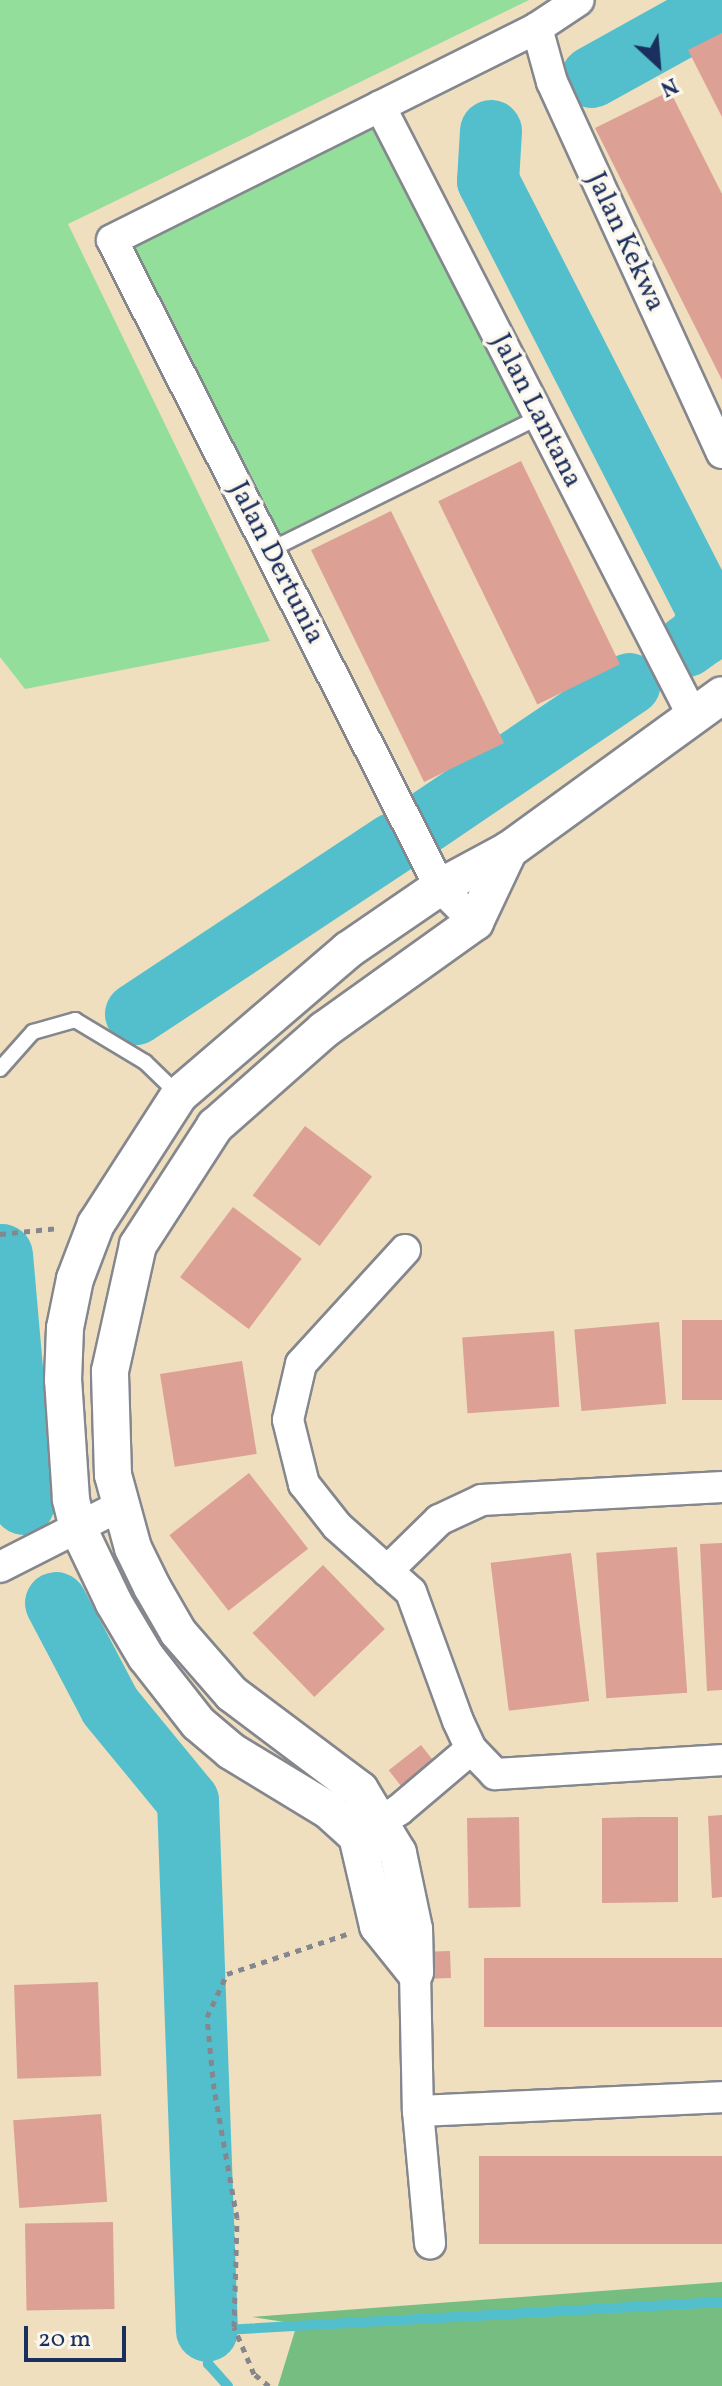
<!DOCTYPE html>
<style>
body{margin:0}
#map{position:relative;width:722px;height:2386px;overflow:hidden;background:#efdfbe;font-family:Vollkorn,serif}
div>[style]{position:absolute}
.green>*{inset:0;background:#93de9a;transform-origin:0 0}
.forest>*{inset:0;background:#76bd82}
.stream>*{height:10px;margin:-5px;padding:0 5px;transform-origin:5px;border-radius:5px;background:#53bfcd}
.river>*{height:62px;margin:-31px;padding:0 31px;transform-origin:31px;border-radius:31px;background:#53bfcd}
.building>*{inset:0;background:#dca095;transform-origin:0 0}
.path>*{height:5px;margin-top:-2.5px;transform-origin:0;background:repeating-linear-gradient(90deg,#85878e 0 6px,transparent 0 12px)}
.roads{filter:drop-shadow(2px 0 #85878e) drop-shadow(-2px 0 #85878e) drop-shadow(0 2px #85878e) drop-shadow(0 -2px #85878e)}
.service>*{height:14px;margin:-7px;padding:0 7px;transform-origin:7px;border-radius:7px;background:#fff}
.minor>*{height:30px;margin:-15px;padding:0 15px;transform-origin:15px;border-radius:15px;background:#fff}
.tertiary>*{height:36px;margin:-18px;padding:0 18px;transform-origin:18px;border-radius:18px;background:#fff}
span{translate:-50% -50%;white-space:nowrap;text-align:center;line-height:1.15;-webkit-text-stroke:7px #fbf7ec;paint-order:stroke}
.street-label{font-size:28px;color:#1b2f5e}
.north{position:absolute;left:618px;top:24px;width:80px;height:80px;-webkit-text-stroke:6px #fbf7ec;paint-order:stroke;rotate:154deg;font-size:22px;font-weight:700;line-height:32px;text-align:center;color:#1b2f5e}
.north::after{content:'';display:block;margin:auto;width:28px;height:36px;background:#1b2f5e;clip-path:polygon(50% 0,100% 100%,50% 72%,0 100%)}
.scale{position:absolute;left:24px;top:2326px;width:102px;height:36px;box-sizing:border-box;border:4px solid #1b2f5e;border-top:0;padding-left:10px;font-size:24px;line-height:28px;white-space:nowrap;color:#1b2f5e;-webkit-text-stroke:6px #fbf7ec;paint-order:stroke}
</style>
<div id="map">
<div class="green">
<i style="clip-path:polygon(0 0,529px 0,68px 224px,270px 641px,25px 689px,0 657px)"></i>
<i style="left:377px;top:121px;width:330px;height:280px;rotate:64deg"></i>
</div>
<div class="forest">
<i style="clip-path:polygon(722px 2282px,722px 2386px,278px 2386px,297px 2324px,252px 2317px)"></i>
</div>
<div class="stream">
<i style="left:228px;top:2386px;width:30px;rotate:-132deg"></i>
<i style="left:208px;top:2364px;width:33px;rotate:-92deg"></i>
<i style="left:207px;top:2331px;width:516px;rotate:-3.22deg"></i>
</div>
<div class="river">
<i style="left:592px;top:77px;width:149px;rotate:-29deg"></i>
<i style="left:491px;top:131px;width:50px;rotate:93.4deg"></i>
<i style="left:488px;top:181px;width:483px;rotate:62.9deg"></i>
<i style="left:708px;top:611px;width:25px;rotate:104deg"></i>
<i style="left:702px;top:635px;width:19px;rotate:144deg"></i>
<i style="left:426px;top:822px;width:246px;rotate:-34.1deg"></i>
<i style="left:136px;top:1014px;width:308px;rotate:-33.5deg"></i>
<i style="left:2px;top:1255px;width:250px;rotate:85deg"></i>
<i style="left:56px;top:1603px;width:116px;rotate:62.3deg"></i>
<i style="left:110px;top:1706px;width:123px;rotate:50.6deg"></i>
<i style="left:188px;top:1801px;width:530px;rotate:87.95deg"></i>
</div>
<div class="building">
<i style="clip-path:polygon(722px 33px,722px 117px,688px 50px)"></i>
<i style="clip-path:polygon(670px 91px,722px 194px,722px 380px,595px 128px)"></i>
<i style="left:521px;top:461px;width:226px;height:92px;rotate:64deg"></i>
<i style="left:391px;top:511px;width:258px;height:89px;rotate:64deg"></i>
<i style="left:305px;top:1126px;width:84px;height:87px;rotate:37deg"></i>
<i style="left:233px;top:1207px;width:86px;height:88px;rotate:37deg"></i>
<i style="left:722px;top:1320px;width:80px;height:40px;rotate:90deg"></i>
<i style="left:659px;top:1322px;width:82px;height:85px;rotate:85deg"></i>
<i style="left:554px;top:1331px;width:76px;height:92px;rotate:86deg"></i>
<i style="left:242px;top:1361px;width:94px;height:83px;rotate:81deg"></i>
<i style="left:249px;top:1473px;width:96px;height:101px;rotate:52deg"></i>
<i style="clip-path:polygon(722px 1543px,722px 1690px,707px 1691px,700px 1544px)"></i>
<i style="left:677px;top:1547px;width:146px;height:81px;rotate:86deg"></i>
<i style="left:571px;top:1553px;width:149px;height:81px;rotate:83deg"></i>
<i style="left:323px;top:1565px;width:89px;height:98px;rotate:46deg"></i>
<i style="left:421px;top:1745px;width:23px;height:41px;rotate:52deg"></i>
<i style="clip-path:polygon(722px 1815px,722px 1897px,712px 1898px,708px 1816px)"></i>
<i style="left:519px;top:1817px;width:90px;height:52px;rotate:89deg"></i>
<i style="clip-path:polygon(640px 1817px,678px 1817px,678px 1902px,602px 1903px,602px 1818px)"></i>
<i style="left:450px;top:1951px;width:27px;height:16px;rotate:88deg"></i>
<i style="left:722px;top:1958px;width:69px;height:238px;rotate:90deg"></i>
<i style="left:98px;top:1982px;width:94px;height:84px;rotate:88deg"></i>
<i style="left:101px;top:2114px;width:88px;height:88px;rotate:86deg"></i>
<i style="left:722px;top:2156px;width:88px;height:243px;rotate:90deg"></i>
<i style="left:113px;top:2222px;width:87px;height:88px;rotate:89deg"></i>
</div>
<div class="path">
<i style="left:0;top:1234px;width:59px;rotate:-5.8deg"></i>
<i style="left:269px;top:2386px;width:19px;rotate:-141deg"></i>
<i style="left:254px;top:2374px;width:51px;rotate:-113.1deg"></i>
<i style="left:234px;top:2327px;width:109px;rotate:-88.4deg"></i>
<i style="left:237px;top:2218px;width:131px;rotate:-100.1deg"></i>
<i style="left:214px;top:2089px;width:72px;rotate:-95.6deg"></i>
<i style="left:207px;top:2017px;width:47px;rotate:-65.1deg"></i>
<i style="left:227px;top:1974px;width:126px;rotate:-18.4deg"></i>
</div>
<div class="roads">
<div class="service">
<i style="left:270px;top:550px;width:300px;rotate:-26.3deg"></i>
<i style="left:0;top:1069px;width:50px;rotate:-48.3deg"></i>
<i style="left:33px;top:1032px;width:44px;rotate:-15.9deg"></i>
<i style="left:75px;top:1020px;width:82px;rotate:31deg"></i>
<i style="left:145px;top:1062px;width:47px;rotate:44.1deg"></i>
</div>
<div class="minor">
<i style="left:537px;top:28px;width:56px;rotate:74.5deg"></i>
<i style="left:552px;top:82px;width:408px;rotate:65.4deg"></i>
<i style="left:380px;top:106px;width:686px;rotate:62.84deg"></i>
<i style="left:475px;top:922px;width:49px;rotate:-135deg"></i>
<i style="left:440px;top:887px;width:725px;rotate:-116.88deg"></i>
<i style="left:112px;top:240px;width:475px;rotate:-26.5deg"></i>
<i style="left:537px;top:28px;width:50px;rotate:-33.7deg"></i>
<i style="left:405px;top:1250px;width:154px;rotate:132.4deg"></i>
<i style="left:301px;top:1364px;width:57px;rotate:103.1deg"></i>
<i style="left:288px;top:1420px;width:66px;rotate:76deg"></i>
<i style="left:304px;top:1484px;width:53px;rotate:51.8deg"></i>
<i style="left:337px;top:1526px;width:99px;rotate:41.7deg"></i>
<i style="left:411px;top:1592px;width:137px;rotate:70deg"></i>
<i style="left:458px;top:1721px;width:31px;rotate:65deg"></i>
<i style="left:471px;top:1749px;width:35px;rotate:46deg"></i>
<i style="left:495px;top:1774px;width:227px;rotate:-3.5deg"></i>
<i style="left:0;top:1567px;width:137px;rotate:-26.9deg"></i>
<i style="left:387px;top:1571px;width:73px;rotate:-44.4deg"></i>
<i style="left:439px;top:1520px;width:47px;rotate:-24.9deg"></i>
<i style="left:482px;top:1500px;width:240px;rotate:-3.1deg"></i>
<i style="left:362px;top:1833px;width:44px;rotate:-31.9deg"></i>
<i style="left:399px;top:1810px;width:94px;rotate:-40.3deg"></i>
<i style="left:415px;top:1972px;width:139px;rotate:88.8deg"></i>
<i style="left:418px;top:2111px;width:133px;rotate:84.8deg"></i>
<i style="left:418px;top:2111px;width:304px;rotate:-2.6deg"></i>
</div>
<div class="tertiary">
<i style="left:415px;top:1972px;width:59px;rotate:-128.8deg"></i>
<i style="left:378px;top:1926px;width:92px;rotate:-103.1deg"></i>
<i style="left:357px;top:1836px;width:39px;rotate:-138deg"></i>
<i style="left:328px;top:1810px;width:114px;rotate:-148.7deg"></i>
<i style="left:231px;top:1751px;width:43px;rotate:-139.7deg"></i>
<i style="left:198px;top:1723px;width:84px;rotate:-128.2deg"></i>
<i style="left:146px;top:1657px;width:63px;rotate:-120.7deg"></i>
<i style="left:114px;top:1603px;width:83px;rotate:-115.6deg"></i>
<i style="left:78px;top:1528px;width:30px;rotate:-104deg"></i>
<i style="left:71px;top:1499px;width:119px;rotate:-93.8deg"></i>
<i style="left:63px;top:1380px;width:52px;rotate:-87.8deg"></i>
<i style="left:65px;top:1328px;width:50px;rotate:-78.5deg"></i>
<i style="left:75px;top:1279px;width:59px;rotate:-69.1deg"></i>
<i style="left:96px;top:1224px;width:153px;rotate:-57.2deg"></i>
<i style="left:179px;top:1095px;width:223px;rotate:-40.6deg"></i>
<i style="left:348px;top:950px;width:112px;rotate:-34.4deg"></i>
<i style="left:440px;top:887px;width:78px;rotate:-28.2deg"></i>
<i style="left:509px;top:850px;width:263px;rotate:-36deg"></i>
<i style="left:415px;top:1972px;width:43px;rotate:-91.3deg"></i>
<i style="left:414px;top:1929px;width:78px;rotate:-101.9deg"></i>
<i style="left:398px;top:1853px;width:74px;rotate:-121.1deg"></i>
<i style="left:360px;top:1790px;width:160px;rotate:-143.1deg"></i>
<i style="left:232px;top:1694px;width:82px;rotate:-131.1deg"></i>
<i style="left:178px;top:1632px;width:52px;rotate:-120deg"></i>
<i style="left:152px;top:1587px;width:43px;rotate:-116deg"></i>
<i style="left:133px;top:1548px;width:76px;rotate:-105.3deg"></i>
<i style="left:113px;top:1475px;width:104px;rotate:-91.7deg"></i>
<i style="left:110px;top:1371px;width:129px;rotate:-77.5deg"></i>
<i style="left:138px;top:1245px;width:142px;rotate:-57.1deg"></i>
<i style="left:215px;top:1126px;width:145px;rotate:-41.4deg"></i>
<i style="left:324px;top:1030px;width:186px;rotate:-35.6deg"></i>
<i style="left:475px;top:922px;width:80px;rotate:-64.7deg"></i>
</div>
</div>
<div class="street-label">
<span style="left:625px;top:242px;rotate:65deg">Jalan Kekwa</span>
<span style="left:536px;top:411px;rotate:63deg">Jalan Lantana</span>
<span style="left:276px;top:563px;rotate:63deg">Jalan Dertunia</span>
</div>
<div class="north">N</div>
<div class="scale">20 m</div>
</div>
